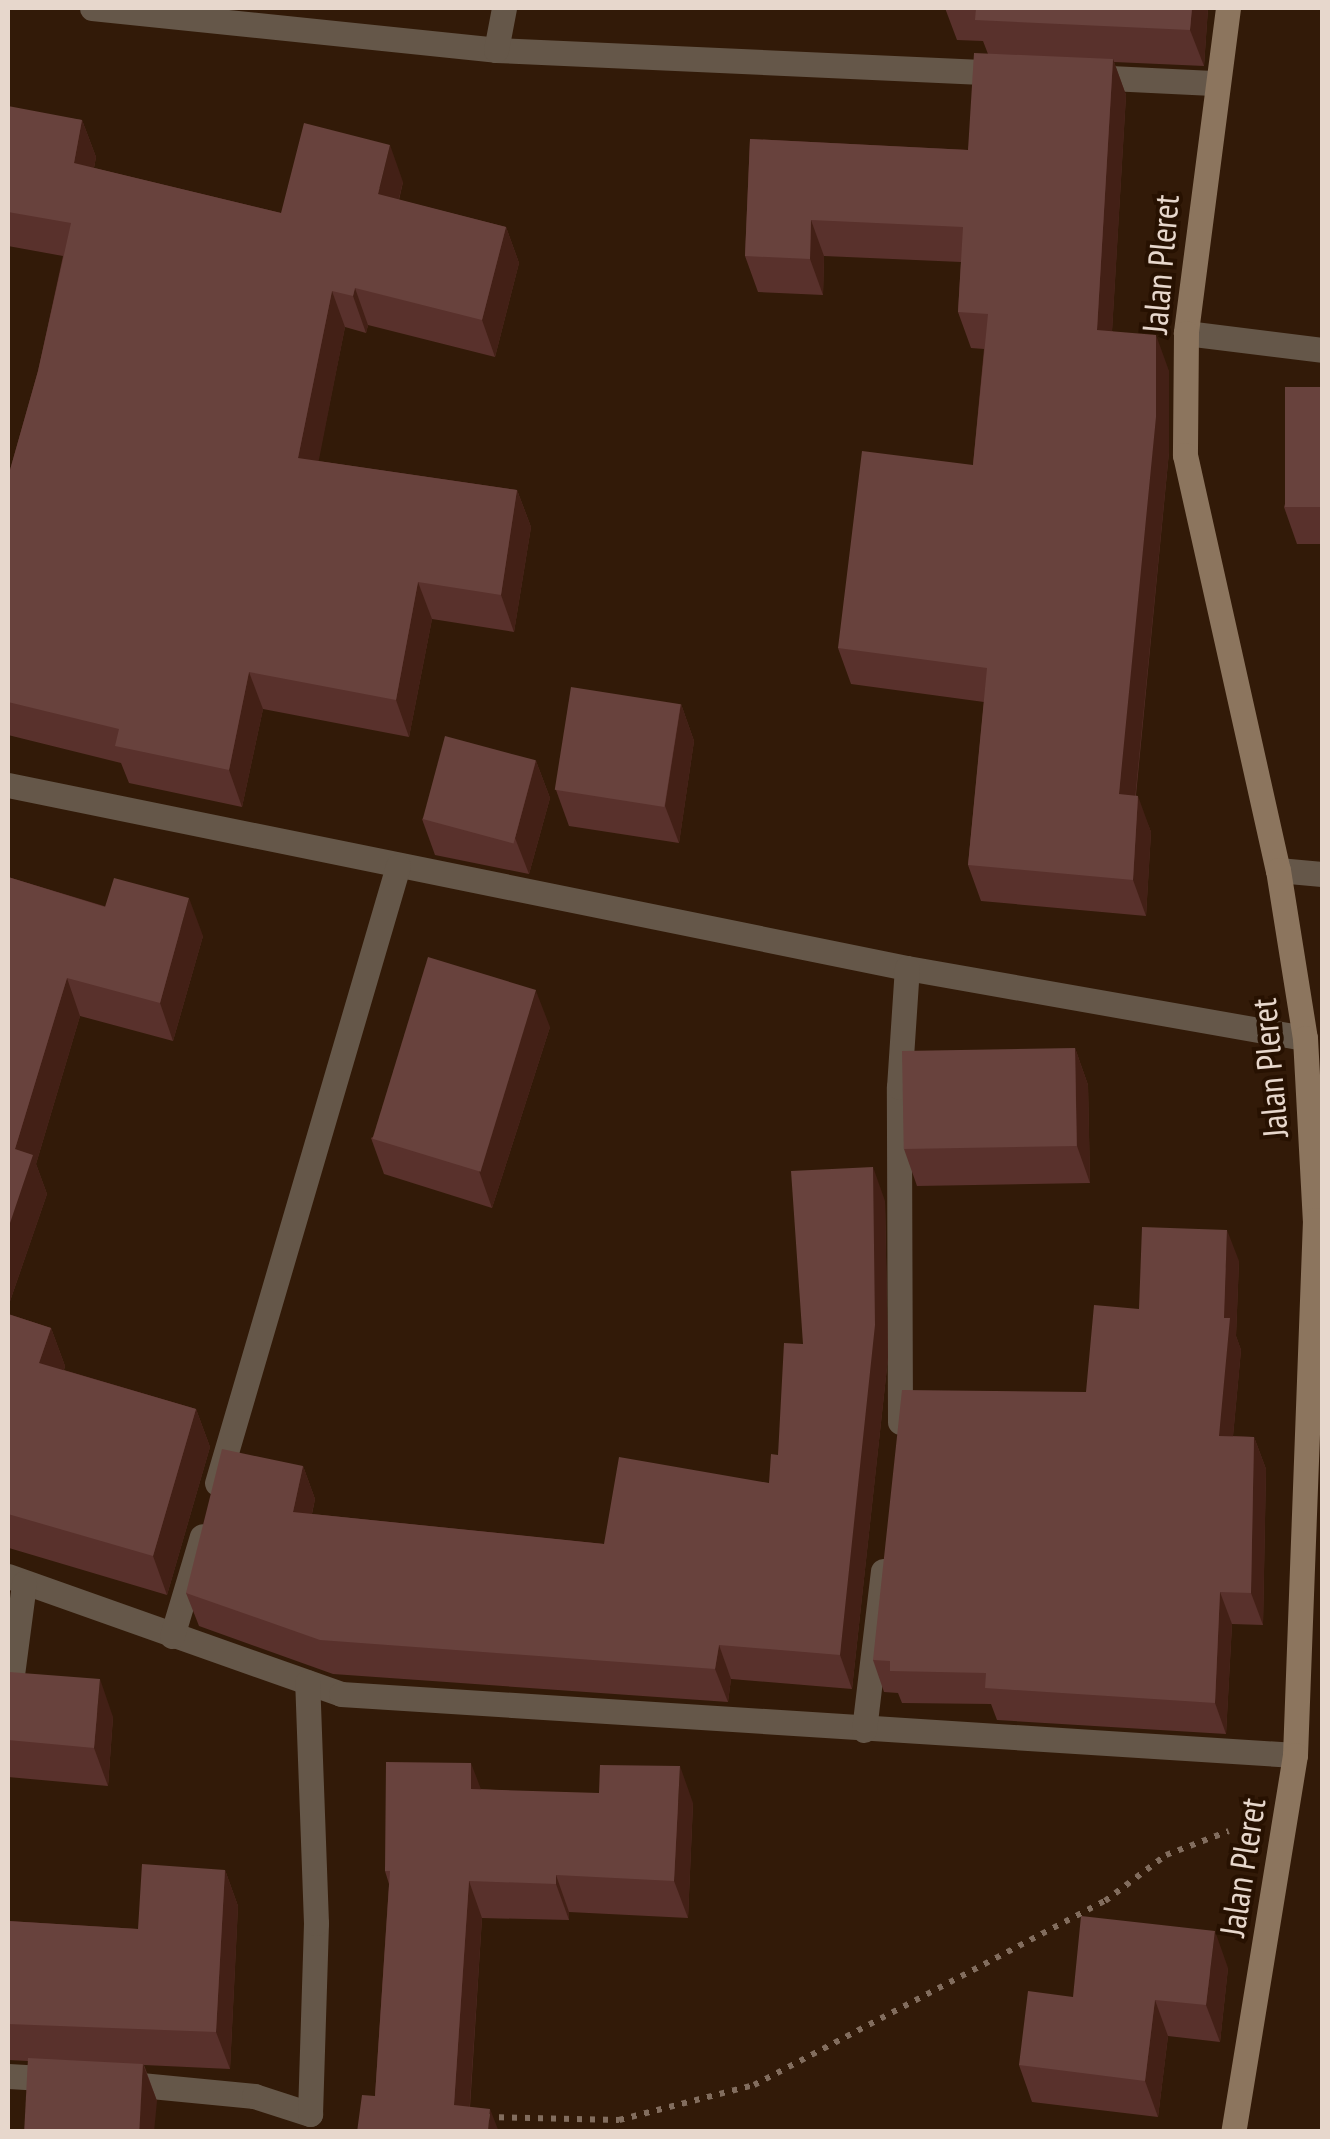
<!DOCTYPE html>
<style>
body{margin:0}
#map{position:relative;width:1330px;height:2139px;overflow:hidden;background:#321a08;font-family:"PT Sans Narrow",sans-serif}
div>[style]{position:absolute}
.path>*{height:6px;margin-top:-3px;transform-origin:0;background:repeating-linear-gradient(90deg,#826d5e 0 5px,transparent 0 13px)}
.minor>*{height:25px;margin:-12.5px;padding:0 12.5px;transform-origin:12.5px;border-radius:12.5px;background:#655749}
.secondary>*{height:25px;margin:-12.5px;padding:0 12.5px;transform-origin:12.5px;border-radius:12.5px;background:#8c755e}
.wall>*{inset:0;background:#59312c}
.shaded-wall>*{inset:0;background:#432016}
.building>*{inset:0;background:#68423d;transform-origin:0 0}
span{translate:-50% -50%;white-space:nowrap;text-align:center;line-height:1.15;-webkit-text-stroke:8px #271101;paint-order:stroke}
.street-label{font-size:35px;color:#e7d7cc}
.frame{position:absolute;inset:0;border:10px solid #e7d7cc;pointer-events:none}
</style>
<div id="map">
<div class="path">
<i style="left:486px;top:2117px;width:133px;rotate:1.3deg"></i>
<i style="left:619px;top:2120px;width:139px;rotate:-14.5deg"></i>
<i style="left:754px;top:2085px;width:396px;rotate:-27.7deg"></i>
<i style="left:1105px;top:1901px;width:76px;rotate:-37deg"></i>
<i style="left:1166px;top:1855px;width:67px;rotate:-20.9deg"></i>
</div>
<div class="minor">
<i style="left:92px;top:8px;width:406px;rotate:5.9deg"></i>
<i style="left:496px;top:50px;width:509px;rotate:2.59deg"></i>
<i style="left:496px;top:50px;width:43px;rotate:-79.2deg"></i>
<i style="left:1089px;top:77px;width:124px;rotate:2.8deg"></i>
<i style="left:1186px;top:333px;width:137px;rotate:7.1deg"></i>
<i style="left:8px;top:785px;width:917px;rotate:11.51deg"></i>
<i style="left:907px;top:968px;width:404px;rotate:10deg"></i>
<i style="left:1278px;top:870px;width:44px;rotate:5.2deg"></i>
<i style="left:900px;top:1422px;width:335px;rotate:-90.2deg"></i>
<i style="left:899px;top:1087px;width:119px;rotate:-86.2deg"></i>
<i style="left:217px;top:1483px;width:643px;rotate:-73.65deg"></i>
<i style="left:8px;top:1576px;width:353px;rotate:19.5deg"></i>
<i style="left:341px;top:1694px;width:956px;rotate:3.66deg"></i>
<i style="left:172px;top:1636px;width:104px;rotate:-73.3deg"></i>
<i style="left:8px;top:1705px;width:123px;rotate:-82.5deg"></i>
<i style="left:864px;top:1730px;width:160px;rotate:-83.2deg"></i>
<i style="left:8px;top:2076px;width:52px;rotate:3.3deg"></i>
<i style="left:120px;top:2083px;width:135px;rotate:5.5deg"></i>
<i style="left:254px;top:2096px;width:59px;rotate:17.8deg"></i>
<i style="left:310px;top:2114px;width:191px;rotate:-88.2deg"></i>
<i style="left:316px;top:1923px;width:241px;rotate:-92.1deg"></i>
</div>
<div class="secondary">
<i style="left:1228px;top:8px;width:328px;rotate:97.4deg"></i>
<i style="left:1186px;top:333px;width:122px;rotate:90.5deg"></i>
<i style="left:1185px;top:455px;width:425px;rotate:77.4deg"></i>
<i style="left:1278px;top:870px;width:170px;rotate:80.9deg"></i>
<i style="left:1305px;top:1038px;width:182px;rotate:86.9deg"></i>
<i style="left:1315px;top:1220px;width:535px;rotate:92.14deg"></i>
<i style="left:1295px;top:1755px;width:382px;rotate:99.3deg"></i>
</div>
<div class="wall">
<i style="clip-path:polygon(945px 8px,1208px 8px,1204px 66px,1114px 62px,1126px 95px,1112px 331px,1169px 371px,1169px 452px,1136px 795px,1151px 832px,1146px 916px,981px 901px,968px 865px,984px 702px,851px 684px,838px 648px,973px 465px,984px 349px,971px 348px,958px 312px,961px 262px,824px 256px,823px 295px,758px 292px,745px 256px,750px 139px,968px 150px,988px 54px,983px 41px,957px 40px)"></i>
<i style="clip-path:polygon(8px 110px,82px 120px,96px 157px,94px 168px,281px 213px,403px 182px,399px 200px,506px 227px,519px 263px,495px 357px,368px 325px,366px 333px,345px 327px,318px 461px,517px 490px,531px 527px,514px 632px,432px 619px,409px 737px,263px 709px,242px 807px,129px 783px,121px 763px,8px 735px,8px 477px,38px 371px,63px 256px,8px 246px)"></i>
<i style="clip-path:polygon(1322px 387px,1322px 544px,1297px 544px,1284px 507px)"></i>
<i style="clip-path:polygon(681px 704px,694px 741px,679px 843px,569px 826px,556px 790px)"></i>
<i style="clip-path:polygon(536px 761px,550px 798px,529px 874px,435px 855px,422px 819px)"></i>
<i style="clip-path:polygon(8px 877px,203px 936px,173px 1041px,80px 1016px,36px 1164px,47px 1194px,8px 1307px)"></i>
<i style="clip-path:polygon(550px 1027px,492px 1208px,384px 1174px,371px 1138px)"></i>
<i style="clip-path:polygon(1075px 1048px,1088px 1085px,1090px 1183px,917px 1186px,904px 1149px)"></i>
<i style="clip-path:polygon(885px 1201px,888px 1358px,852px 1689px,731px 1679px,728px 1702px,333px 1674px,199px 1626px,186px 1593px,303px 1466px,315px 1499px,312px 1514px,604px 1544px,769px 1483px,778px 1455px,803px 1344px)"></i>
<i style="clip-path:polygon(1239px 1261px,1236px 1336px,1241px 1350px,1233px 1436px,1254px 1437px,1266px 1469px,1263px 1625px,1232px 1624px,1226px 1734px,997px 1720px,991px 1704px,902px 1703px,898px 1693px,884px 1692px,873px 1660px,1086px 1392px,1139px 1309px)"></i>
<i style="clip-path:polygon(8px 1314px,51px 1328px,65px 1366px,64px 1370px,196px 1409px,210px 1447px,167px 1595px,9px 1548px,8px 1561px)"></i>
<i style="clip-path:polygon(8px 1673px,113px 1717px,108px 1786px,8px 1777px)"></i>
<i style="clip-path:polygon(481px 1789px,693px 1803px,688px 1918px,569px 1912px,569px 1920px,482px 1918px,470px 2107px,375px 2096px,389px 1884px,385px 1871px)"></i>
<i style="clip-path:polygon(225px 1870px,238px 1906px,230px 2069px,144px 2065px,157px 2101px,28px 2061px,8px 2060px,8px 1921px,138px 1929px)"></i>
<i style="clip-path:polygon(1228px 1968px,1220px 2042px,1168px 2036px,1158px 2117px,1032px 2102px,1019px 2065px,1073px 1997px)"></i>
</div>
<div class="shaded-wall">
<i style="clip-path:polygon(1192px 8px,1208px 8px,1204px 66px,1190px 30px)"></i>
<i style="clip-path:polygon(1113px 59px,1126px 95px,1110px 366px,1097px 330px)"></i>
<i style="clip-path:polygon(82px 120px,96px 157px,88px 200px,74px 163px)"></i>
<i style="clip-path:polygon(390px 145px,403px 182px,391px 231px,378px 194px)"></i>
<i style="clip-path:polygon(811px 220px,824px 256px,823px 295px,810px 259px)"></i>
<i style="clip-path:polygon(506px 227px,519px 263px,495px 357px,482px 320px)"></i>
<i style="clip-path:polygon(355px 288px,368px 325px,366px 333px,353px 296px)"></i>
<i style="clip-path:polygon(332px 291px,345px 327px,312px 495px,298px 458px)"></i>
<i style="clip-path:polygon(1156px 335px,1169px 371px,1169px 452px,1132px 830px,1119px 794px)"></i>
<i style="clip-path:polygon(517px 490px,531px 527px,514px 632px,501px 595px)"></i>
<i style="clip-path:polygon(418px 582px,432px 619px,409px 737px,396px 700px)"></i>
<i style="clip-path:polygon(249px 672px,263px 709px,242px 807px,229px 770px)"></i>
<i style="clip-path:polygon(681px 704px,694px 741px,679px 843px,665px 806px)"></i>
<i style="clip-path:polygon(536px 761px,550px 798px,529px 874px,515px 838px)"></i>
<i style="clip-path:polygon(1138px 796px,1151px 832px,1146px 916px,1133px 880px)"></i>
<i style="clip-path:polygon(189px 898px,203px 936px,173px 1041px,160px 1003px)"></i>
<i style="clip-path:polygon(67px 978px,80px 1016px,36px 1164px,47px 1194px,8px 1307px,8px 1229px,15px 1149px)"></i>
<i style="clip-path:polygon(536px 991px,550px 1027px,492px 1208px,479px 1171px)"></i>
<i style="clip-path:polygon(1075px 1048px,1088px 1085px,1090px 1183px,1077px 1146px)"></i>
<i style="clip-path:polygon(873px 1167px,885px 1201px,888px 1358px,852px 1689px,840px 1655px)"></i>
<i style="clip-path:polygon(1227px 1230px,1239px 1261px,1236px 1336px,1241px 1350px,1230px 1468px,1219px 1436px)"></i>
<i style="clip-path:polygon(51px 1328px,65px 1366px,53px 1401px,39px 1363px)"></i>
<i style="clip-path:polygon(196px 1409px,210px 1447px,167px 1595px,153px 1556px)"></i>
<i style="clip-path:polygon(1254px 1437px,1266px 1469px,1263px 1625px,1251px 1593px)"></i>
<i style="clip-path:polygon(303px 1466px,315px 1499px,305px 1545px,293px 1512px)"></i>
<i style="clip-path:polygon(1220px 1592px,1232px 1624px,1226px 1734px,1215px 1703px)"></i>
<i style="clip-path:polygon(719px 1645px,731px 1679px,728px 1702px,715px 1669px)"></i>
<i style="clip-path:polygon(100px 1679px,113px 1717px,108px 1786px,94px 1748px)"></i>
<i style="clip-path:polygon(471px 1763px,485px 1800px,471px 1789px)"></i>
<i style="clip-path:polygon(680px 1766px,693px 1803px,688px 1918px,674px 1881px)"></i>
<i style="clip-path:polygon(225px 1870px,238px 1906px,230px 2069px,216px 2032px)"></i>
<i style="clip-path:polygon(556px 1875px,569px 1912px,569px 1920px,556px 1884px)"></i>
<i style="clip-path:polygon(469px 1881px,482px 1918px,468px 2132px,454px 2105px)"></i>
<i style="clip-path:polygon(1215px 1931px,1228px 1968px,1220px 2042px,1206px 2005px)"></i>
<i style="clip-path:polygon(1155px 2000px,1168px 2036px,1158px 2117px,1145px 2081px)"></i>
<i style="clip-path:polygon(143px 2064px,157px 2101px,154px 2132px,138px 2132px)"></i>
<i style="clip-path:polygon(490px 2109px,499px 2132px,488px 2132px)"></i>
</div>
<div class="building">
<i style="clip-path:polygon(976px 8px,1192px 8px,1190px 30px,975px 20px)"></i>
<i style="clip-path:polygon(974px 53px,1113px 59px,1097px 330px,1156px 335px,1156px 417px,1119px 794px,1138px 796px,1133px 880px,968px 865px,987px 668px,838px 648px,862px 451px,973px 465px,988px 314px,958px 312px,963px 227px,811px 220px,810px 259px,745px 256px,750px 139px,968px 150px)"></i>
<i style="clip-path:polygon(8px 106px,82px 120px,74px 163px,281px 213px,304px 123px,390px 145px,378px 194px,506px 227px,482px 320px,355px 288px,353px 296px,332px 291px,298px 458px,517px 490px,501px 595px,418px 582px,396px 700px,249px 672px,229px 770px,115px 746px,119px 729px,8px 702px,8px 477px,38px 371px,71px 223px,8px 212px)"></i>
<i style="left:1285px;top:387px;width:37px;height:120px"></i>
<i style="left:571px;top:687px;width:111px;height:104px;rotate:9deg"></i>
<i style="left:445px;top:736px;width:94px;height:86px;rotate:15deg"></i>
<i style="clip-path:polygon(8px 877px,105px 907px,114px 878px,189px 898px,160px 1003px,67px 978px,15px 1149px,33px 1155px,8px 1229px)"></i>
<i style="left:428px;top:957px;width:113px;height:190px;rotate:17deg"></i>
<i style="left:1075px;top:1048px;width:98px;height:173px;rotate:89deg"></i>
<i style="clip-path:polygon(873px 1167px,875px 1325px,840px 1655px,719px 1645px,715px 1669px,320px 1640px,186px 1593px,222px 1449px,303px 1466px,293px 1512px,604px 1544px,619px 1457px,769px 1483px,771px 1454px,778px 1455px,784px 1343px,803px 1344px,791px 1171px)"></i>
<i style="clip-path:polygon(1142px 1227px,1227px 1230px,1224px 1318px,1230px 1318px,1219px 1436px,1254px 1437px,1251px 1593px,1220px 1592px,1215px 1703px,985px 1688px,986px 1673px,890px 1671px,890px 1661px,873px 1660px,902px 1390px,1086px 1392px,1094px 1305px,1139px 1309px)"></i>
<i style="clip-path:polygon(8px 1314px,51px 1328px,39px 1363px,196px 1409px,153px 1556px,8px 1514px)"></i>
<i style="clip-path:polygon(9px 1672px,100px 1679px,94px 1748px,8px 1740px,8px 1673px)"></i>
<i style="clip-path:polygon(386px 1762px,471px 1763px,471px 1789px,599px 1793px,600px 1765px,680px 1766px,674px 1881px,556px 1875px,556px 1884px,469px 1881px,454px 2105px,490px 2109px,488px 2132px,357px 2132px,362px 2095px,375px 2096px,390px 1871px,385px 1871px)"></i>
<i style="clip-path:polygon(142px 1864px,225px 1870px,216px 2032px,8px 2024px,8px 1921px,138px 1929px)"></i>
<i style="clip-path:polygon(1081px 1916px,1215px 1931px,1206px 2005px,1155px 2000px,1145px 2081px,1019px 2065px,1028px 1991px,1073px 1997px)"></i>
<i style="left:28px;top:2058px;width:115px;height:74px;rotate:3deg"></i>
</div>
<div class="street-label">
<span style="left:1160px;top:264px;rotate:-85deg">Jalan Pleret</span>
<span style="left:1269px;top:1068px;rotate:-95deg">Jalan Pleret</span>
<span style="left:1242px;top:1867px;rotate:-81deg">Jalan Pleret</span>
</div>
<div class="frame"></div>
</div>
